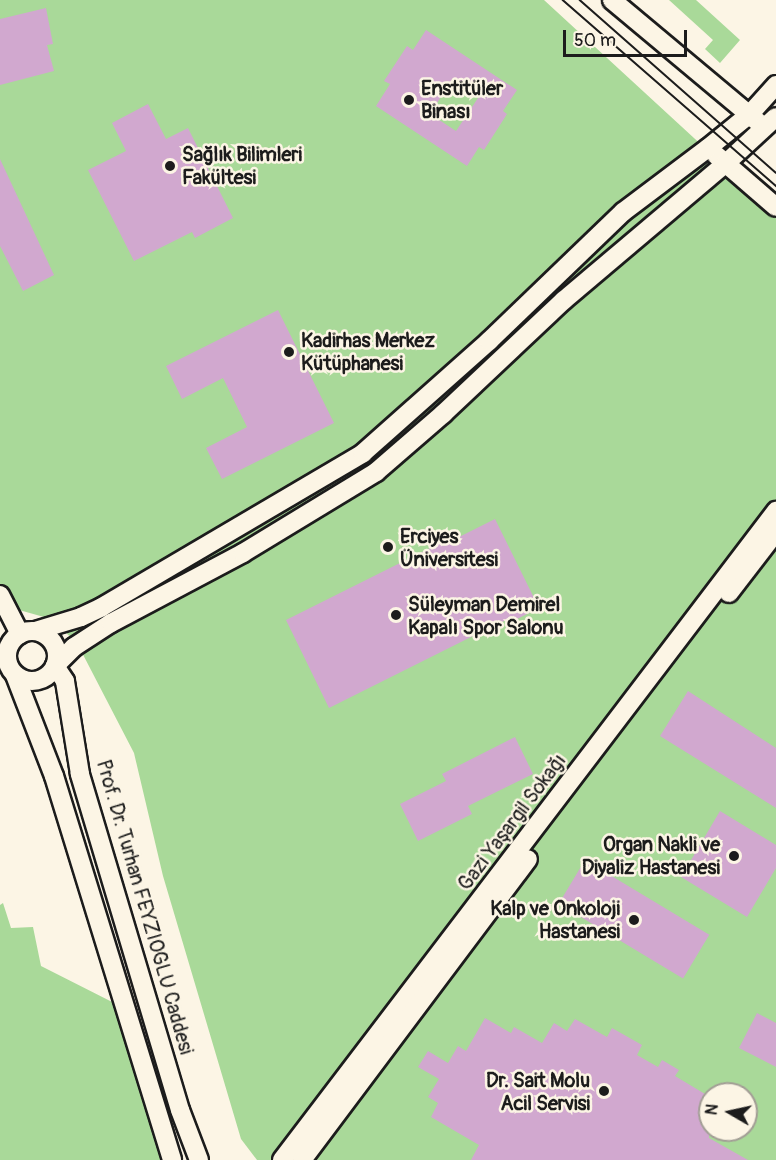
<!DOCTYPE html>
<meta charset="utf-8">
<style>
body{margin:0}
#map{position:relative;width:776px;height:1160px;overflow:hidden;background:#fcf5e5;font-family:Pangolin,sans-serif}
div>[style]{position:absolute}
.green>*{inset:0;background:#a9d999}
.building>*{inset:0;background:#d1a8cf;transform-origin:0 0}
.roads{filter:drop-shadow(2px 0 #1c1c1c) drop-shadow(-2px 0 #1c1c1c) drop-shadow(0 2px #1c1c1c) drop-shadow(0 -2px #1c1c1c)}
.tertiary>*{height:18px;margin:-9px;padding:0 9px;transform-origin:9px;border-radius:9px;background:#fcf5e5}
.tertiary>.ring{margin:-9px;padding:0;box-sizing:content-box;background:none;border:18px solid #fcf5e5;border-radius:50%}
.tram>*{height:1.5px;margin:-0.75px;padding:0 0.75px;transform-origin:0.75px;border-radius:0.75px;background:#1c1c1c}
.dots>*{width:16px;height:16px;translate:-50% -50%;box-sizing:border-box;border:3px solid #fcf5e5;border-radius:50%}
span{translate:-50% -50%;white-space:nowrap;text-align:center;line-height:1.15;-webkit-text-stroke:5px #fcf5e5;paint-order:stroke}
.poi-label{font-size:20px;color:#1c1c1c;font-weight:700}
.left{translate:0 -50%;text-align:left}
.right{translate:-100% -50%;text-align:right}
.street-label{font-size:20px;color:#1c1c1c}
.north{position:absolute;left:698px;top:1082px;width:60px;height:60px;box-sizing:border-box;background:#fcf5e5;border:2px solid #a29e95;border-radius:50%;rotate:279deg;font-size:16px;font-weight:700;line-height:24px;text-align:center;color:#1c1c1c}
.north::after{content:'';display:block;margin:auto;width:21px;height:27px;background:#1c1c1c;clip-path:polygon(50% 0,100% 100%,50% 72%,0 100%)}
.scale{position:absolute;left:563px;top:30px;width:124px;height:27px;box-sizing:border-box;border:3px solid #1c1c1c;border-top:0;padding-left:8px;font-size:18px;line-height:21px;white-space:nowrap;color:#1c1c1c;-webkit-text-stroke:4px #fcf5e5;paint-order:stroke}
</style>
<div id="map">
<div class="green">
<i style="clip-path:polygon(evenodd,0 0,544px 0,732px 173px,776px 210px,776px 1160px,257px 1160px,241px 1139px,163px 876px,134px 753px,77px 643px,51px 619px,5px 606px,0 595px,0 0,710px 1094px,746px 1094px,746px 1130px,710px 1130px,710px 1094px)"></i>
<i style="clip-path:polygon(669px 0,696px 0,740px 40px,720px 63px,705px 49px,713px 40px)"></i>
<i style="clip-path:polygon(3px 903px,11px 928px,33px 927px,41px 966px,124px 1008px,170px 1160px,0 1160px,0 905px)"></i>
</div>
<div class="building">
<i style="clip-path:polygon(46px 8px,53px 44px,47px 45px,54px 71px,0 85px,0 19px)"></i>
<i style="clip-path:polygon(evenodd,426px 30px,517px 90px,503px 111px,507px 114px,484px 150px,479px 147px,467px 166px,376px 106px,390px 84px,384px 81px,407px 46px,413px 50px,426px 30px,453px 78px,480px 95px,456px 131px,430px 114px,453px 78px)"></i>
<i style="clip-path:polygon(148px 104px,166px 139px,188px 128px,233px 218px,195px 238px,192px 232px,134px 261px,88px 170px,126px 151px,112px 123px)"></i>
<i style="clip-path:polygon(0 159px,54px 275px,23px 291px,0 246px)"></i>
<i style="clip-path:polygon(278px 310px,334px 423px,222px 479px,206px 448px,247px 427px,223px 378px,182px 399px,166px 366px)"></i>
<i style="clip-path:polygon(495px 519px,539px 608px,511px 622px,509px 619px,493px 626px,329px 708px,286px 620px,456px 535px,457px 538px)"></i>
<i style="clip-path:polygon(688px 691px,776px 748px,776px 808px,660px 736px)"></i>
<i style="clip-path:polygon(515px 737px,533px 774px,468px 806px,472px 814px,418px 841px,400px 804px,446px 781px,442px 774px)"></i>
<i style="clip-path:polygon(720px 811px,776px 845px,776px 868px,747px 917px,681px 877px)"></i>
<i style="left:585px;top:860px;width:145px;height:51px;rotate:31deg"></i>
<i style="clip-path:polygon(757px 1013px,776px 1023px,776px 1067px,739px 1048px)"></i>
<i style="clip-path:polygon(485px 1018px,511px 1033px,514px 1027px,542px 1043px,554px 1023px,567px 1031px,575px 1019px,607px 1037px,612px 1028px,642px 1045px,637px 1055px,658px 1067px,662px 1060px,679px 1070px,675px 1076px,710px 1097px,709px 1138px,748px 1160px,471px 1160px,479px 1145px,431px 1117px,438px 1103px,428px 1097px,439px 1079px,418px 1067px,428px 1051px,448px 1063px,458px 1046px,466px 1051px)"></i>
</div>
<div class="roads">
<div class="tertiary">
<i style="left:612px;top:0;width:190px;rotate:39.9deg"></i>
<i style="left:716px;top:155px;width:79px;rotate:40.9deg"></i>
<i style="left:729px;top:593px;width:77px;rotate:-52.4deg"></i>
<i style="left:0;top:595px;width:44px;rotate:62.9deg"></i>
<i style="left:35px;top:631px;width:48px;rotate:-16.9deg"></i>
<i style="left:81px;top:617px;width:23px;rotate:-25deg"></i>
<i style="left:102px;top:607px;width:303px;rotate:-30.5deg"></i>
<i style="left:363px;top:453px;width:169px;rotate:-41.6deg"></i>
<i style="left:489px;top:341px;width:186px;rotate:-43.9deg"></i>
<i style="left:623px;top:212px;width:106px;rotate:-37deg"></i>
<i style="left:708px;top:148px;width:54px;rotate:-39deg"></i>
<i style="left:750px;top:114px;width:39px;rotate:-48deg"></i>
<i class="ring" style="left:7px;top:631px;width:32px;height:32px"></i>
<i style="left:15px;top:675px;width:108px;rotate:68.9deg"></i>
<i style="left:54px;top:776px;width:402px;rotate:72.9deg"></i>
<i style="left:199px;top:1160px;width:53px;rotate:-110.8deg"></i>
<i style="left:180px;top:1110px;width:351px;rotate:-106.6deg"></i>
<i style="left:80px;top:774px;width:94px;rotate:-99.2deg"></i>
<i style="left:65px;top:681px;width:18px;rotate:-124deg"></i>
<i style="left:55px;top:666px;width:27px;rotate:-45deg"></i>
<i style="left:74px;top:647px;width:44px;rotate:-33deg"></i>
<i style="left:111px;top:623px;width:149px;rotate:-27.9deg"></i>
<i style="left:243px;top:553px;width:156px;rotate:-31.3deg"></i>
<i style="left:376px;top:472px;width:89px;rotate:-40.9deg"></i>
<i style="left:443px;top:414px;width:166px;rotate:-43.3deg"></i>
<i style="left:564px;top:300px;width:211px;rotate:-40.2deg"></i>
<i style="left:725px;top:164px;width:69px;rotate:-42.7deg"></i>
<i style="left:282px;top:1160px;width:816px;rotate:-52.72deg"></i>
<i style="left:302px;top:1160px;width:376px;rotate:-53.1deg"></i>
</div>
</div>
<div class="tram">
<i style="left:563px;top:0;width:283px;rotate:41.1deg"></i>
<i style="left:580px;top:0;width:261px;rotate:41.4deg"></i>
</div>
<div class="dots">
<i style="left:409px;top:100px;background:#1c1c1c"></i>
<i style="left:170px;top:166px;background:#1c1c1c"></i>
<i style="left:289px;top:352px;background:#1c1c1c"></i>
<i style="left:388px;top:547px;background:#1c1c1c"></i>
<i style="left:396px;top:615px;background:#1c1c1c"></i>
<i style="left:734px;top:856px;background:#1c1c1c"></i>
<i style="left:634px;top:920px;background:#1c1c1c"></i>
<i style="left:604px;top:1091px;background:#1c1c1c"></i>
</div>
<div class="poi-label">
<span class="left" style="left:421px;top:100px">Enstitüler<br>Binası</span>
<span class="left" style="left:182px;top:166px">Sağlık Bilimleri<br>Fakültesi</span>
<span class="left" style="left:301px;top:352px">Kadirhas Merkez<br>Kütüphanesi</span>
<span class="left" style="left:400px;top:548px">Erciyes<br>Üniversitesi</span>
<span class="left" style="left:408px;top:616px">Süleyman Demirel<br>Kapalı Spor Salonu</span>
<span class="right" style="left:720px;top:856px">Organ Nakli ve<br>Diyaliz Hastanesi</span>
<span class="right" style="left:620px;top:920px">Kalp ve Onkoloji<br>Hastanesi</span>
<span class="right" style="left:590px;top:1092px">Dr. Sait Molu<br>Acil Servisi</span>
</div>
<div class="street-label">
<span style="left:512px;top:822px;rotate:-53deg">Gazi Yaşargil Sokağı</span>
<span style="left:145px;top:907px;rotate:74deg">Prof. Dr. Turhan FEYZIOGLU Caddesi</span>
</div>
<div class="north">N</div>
<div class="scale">50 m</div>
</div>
